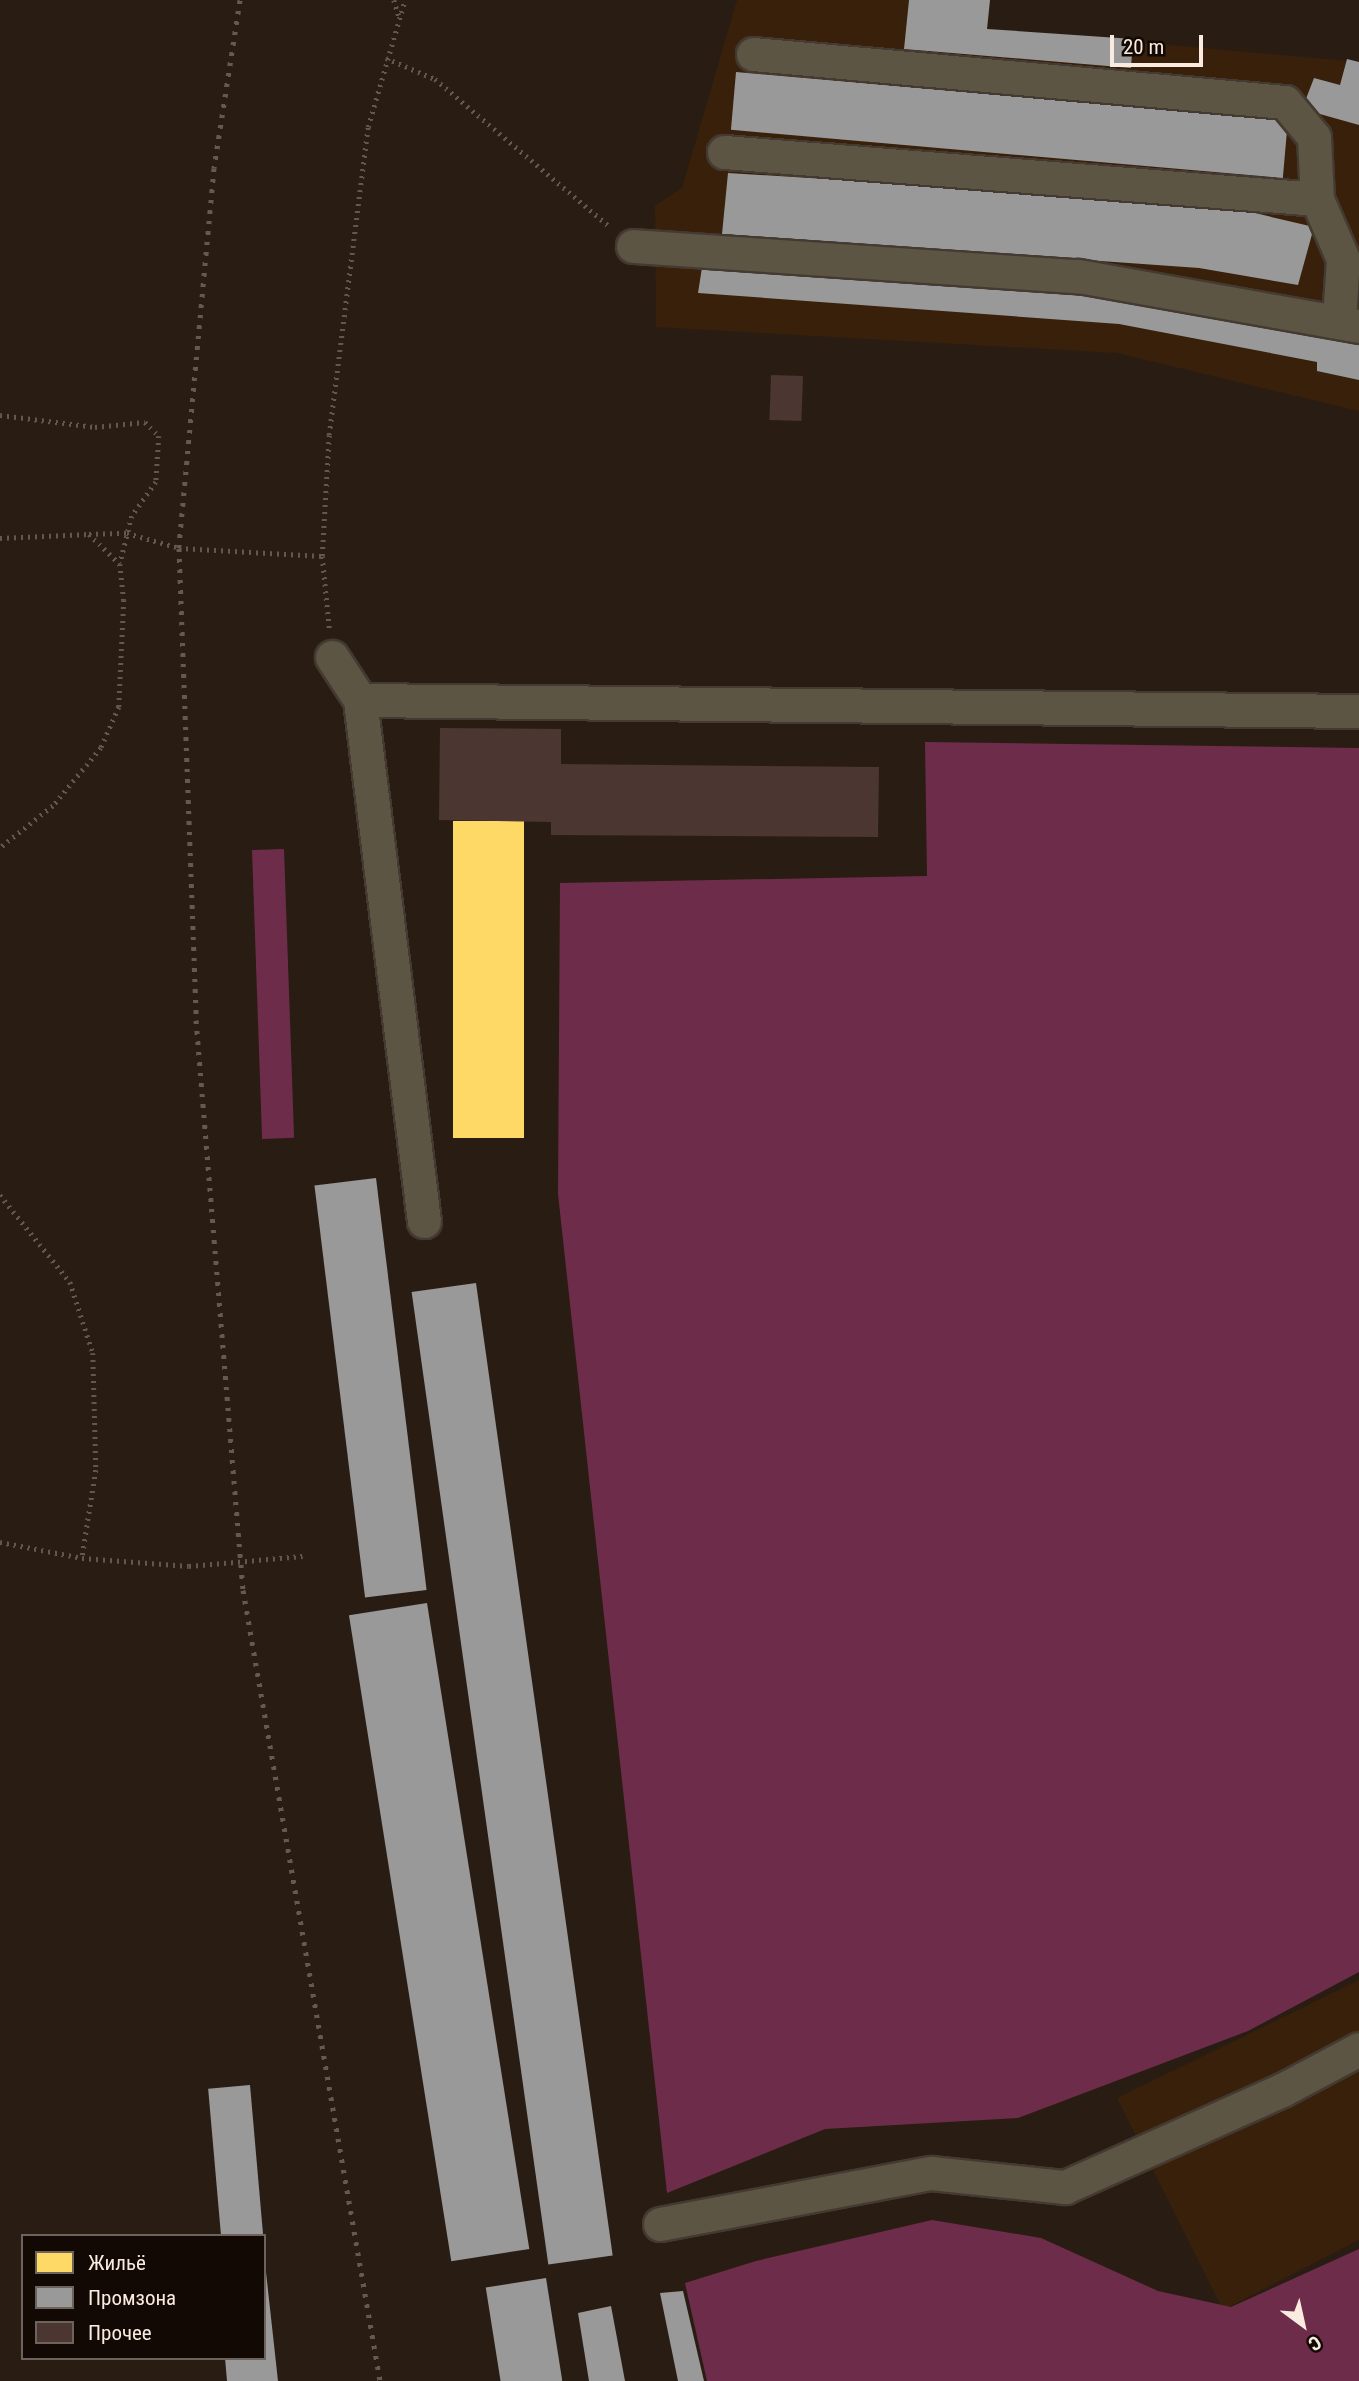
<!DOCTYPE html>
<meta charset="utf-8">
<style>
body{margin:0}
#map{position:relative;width:1359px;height:2381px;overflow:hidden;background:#291d13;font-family:"Roboto Condensed",sans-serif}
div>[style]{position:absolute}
.built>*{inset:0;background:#38200a}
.forest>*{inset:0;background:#6e2c4b;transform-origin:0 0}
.homes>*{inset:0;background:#ffd966;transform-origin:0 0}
.industry>*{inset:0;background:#999;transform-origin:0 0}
.building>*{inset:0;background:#4b3631;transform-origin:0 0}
.path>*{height:4.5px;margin-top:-2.25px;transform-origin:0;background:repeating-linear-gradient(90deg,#60594d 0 2px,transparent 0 7px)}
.roads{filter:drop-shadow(2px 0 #443a31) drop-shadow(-2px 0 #443a31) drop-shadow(0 2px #443a31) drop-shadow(0 -2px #443a31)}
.minor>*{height:33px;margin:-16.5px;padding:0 16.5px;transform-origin:16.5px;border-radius:16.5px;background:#5c5543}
.rail>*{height:5px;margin-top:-2.5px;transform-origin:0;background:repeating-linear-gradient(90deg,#625b4e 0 3.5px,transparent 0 10.5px)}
span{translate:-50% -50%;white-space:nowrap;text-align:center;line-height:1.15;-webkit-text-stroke:7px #120904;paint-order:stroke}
.legend{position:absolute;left:21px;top:2234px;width:245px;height:126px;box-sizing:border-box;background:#120904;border:2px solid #6e635c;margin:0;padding:9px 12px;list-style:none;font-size:21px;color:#f9ebe0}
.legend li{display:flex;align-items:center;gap:14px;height:35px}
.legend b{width:35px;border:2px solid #6e635c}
.north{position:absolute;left:1268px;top:2290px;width:70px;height:70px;-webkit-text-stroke:5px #120904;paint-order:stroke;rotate:147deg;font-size:19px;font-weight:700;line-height:28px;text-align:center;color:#f9ebe0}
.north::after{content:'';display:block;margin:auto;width:24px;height:32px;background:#f9ebe0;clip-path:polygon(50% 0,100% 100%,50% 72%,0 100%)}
.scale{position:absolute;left:1110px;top:35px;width:93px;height:32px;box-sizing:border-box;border:4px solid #f9ebe0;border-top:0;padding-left:9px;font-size:21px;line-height:24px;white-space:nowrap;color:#f9ebe0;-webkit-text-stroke:5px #120904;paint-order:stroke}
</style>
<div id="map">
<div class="built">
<i style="clip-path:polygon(737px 0,990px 0,988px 29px,1359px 62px,1359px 411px,1117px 353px,656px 327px,655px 206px,682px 188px)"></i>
<i style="clip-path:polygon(1359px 1980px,1359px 2240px,1223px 2310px,1117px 2098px)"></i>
</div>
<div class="forest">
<i style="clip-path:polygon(925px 742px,1359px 748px,1359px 1972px,1248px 2031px,1018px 2118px,825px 2129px,667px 2193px,558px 1194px,560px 883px,927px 876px)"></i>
<i style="left:284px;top:849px;width:289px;height:32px;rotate:88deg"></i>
<i style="clip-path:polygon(932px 2220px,1041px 2238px,1158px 2291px,1231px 2307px,1359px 2249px,1359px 2381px,707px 2381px,685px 2283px,756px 2261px)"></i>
</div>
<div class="homes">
<i style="left:453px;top:821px;width:71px;height:317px"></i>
</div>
<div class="industry">
<i style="clip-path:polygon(909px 0,990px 0,987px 29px,1133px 39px,1131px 68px,904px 49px)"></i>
<i style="clip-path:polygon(1347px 59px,1359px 62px,1359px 125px,1302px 109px,1314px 78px,1340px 85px)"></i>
<i style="left:736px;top:72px;width:554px;height:58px;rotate:5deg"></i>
<i style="clip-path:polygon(728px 173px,1212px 203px,1314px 227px,1298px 285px,1199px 268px,722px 234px)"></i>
<i style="clip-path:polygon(703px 261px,1124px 294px,1359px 339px,1359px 380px,1317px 371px,1317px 362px,1119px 324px,698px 293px)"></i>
<i style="left:376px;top:1178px;width:415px;height:62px;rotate:83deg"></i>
<i style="left:476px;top:1283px;width:982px;height:65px;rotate:82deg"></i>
<i style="left:427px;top:1603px;width:654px;height:79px;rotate:81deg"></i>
<i style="left:250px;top:2085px;width:152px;height:42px;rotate:85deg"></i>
<i style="clip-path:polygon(264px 2254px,278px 2381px,227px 2381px,225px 2358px,264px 2358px)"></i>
<i style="left:546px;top:2278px;width:104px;height:61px;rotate:81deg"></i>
<i style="clip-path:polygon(683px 2291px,704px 2381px,678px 2381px,660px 2293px)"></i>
<i style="clip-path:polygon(611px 2306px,625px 2381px,589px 2381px,578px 2313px)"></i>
</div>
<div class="building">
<i style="left:771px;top:375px;width:32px;height:45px;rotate:2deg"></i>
<i style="clip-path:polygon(440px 728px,561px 729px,561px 764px,879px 767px,878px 837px,551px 835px,551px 822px,439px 820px)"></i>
</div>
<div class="path">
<i style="left:394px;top:0;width:17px;rotate:73deg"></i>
<i style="left:386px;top:58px;width:53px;rotate:23.2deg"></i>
<i style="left:435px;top:79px;width:229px;rotate:40.2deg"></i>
<i style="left:0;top:415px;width:96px;rotate:7.2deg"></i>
<i style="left:95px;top:427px;width:50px;rotate:-5.7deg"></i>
<i style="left:145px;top:422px;width:20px;rotate:45deg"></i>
<i style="left:159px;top:436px;width:46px;rotate:93.7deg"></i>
<i style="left:156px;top:482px;width:42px;rotate:125.2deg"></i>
<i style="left:132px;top:516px;width:49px;rotate:104deg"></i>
<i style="left:89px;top:534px;width:38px;rotate:-2deg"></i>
<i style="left:127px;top:533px;width:54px;rotate:16.1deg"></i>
<i style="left:179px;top:548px;width:143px;rotate:3.2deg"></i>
<i style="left:0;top:538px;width:89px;rotate:-2.6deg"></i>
<i style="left:89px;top:534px;width:43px;rotate:44.1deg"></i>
<i style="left:120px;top:564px;width:36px;rotate:84deg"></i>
<i style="left:124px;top:600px;width:107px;rotate:92.7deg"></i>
<i style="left:119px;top:707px;width:45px;rotate:113.7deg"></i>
<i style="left:101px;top:748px;width:75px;rotate:129.6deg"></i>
<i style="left:53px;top:806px;width:68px;rotate:141.6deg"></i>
<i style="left:329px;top:628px;width:72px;rotate:-95.6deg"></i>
<i style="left:322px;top:556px;width:121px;rotate:-86.7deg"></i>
<i style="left:329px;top:435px;width:310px;rotate:-82.8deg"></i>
<i style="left:368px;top:127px;width:132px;rotate:-73.8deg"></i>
<i style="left:0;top:1195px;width:112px;rotate:51.2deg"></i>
<i style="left:70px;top:1282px;width:75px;rotate:72.1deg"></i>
<i style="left:93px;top:1353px;width:117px;rotate:88.5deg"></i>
<i style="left:96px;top:1470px;width:89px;rotate:99deg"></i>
<i style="left:0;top:1542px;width:84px;rotate:11deg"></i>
<i style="left:82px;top:1558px;width:107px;rotate:4.3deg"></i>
<i style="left:189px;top:1566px;width:114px;rotate:-5deg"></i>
</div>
<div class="roads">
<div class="minor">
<i style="left:753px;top:54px;width:534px;rotate:5.16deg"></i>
<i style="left:1285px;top:102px;width:45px;rotate:50.4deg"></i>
<i style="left:1314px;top:137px;width:62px;rotate:87.2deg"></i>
<i style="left:1317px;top:199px;width:65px;rotate:66.6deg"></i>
<i style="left:1343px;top:259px;width:60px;rotate:93.8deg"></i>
<i style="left:724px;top:152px;width:595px;rotate:4.53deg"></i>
<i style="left:633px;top:246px;width:446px;rotate:3.9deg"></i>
<i style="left:1078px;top:276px;width:285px;rotate:10.1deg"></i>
<i style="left:332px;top:657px;width:51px;rotate:56.9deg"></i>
<i style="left:360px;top:700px;width:525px;rotate:83deg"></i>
<i style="left:360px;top:700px;width:999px;rotate:0.63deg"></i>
<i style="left:660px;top:2224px;width:276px;rotate:-10.7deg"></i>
<i style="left:931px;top:2173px;width:135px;rotate:6deg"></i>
<i style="left:1065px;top:2187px;width:238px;rotate:-24.1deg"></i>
<i style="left:1282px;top:2090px;width:87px;rotate:-28deg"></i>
</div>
</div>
<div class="rail">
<i style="left:240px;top:0;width:170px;rotate:98.8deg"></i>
<i style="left:214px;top:168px;width:382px;rotate:95.3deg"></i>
<i style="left:179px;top:548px;width:472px;rotate:87.9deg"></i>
<i style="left:196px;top:1020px;width:572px;rotate:85.29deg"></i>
<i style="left:243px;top:1590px;width:803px;rotate:80.17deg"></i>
</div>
<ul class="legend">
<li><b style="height:19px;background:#ffd966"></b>Жильё</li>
<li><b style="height:19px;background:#999"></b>Промзона</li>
<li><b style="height:19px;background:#4b3631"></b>Прочее</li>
</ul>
<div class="north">С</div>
<div class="scale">20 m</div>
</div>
